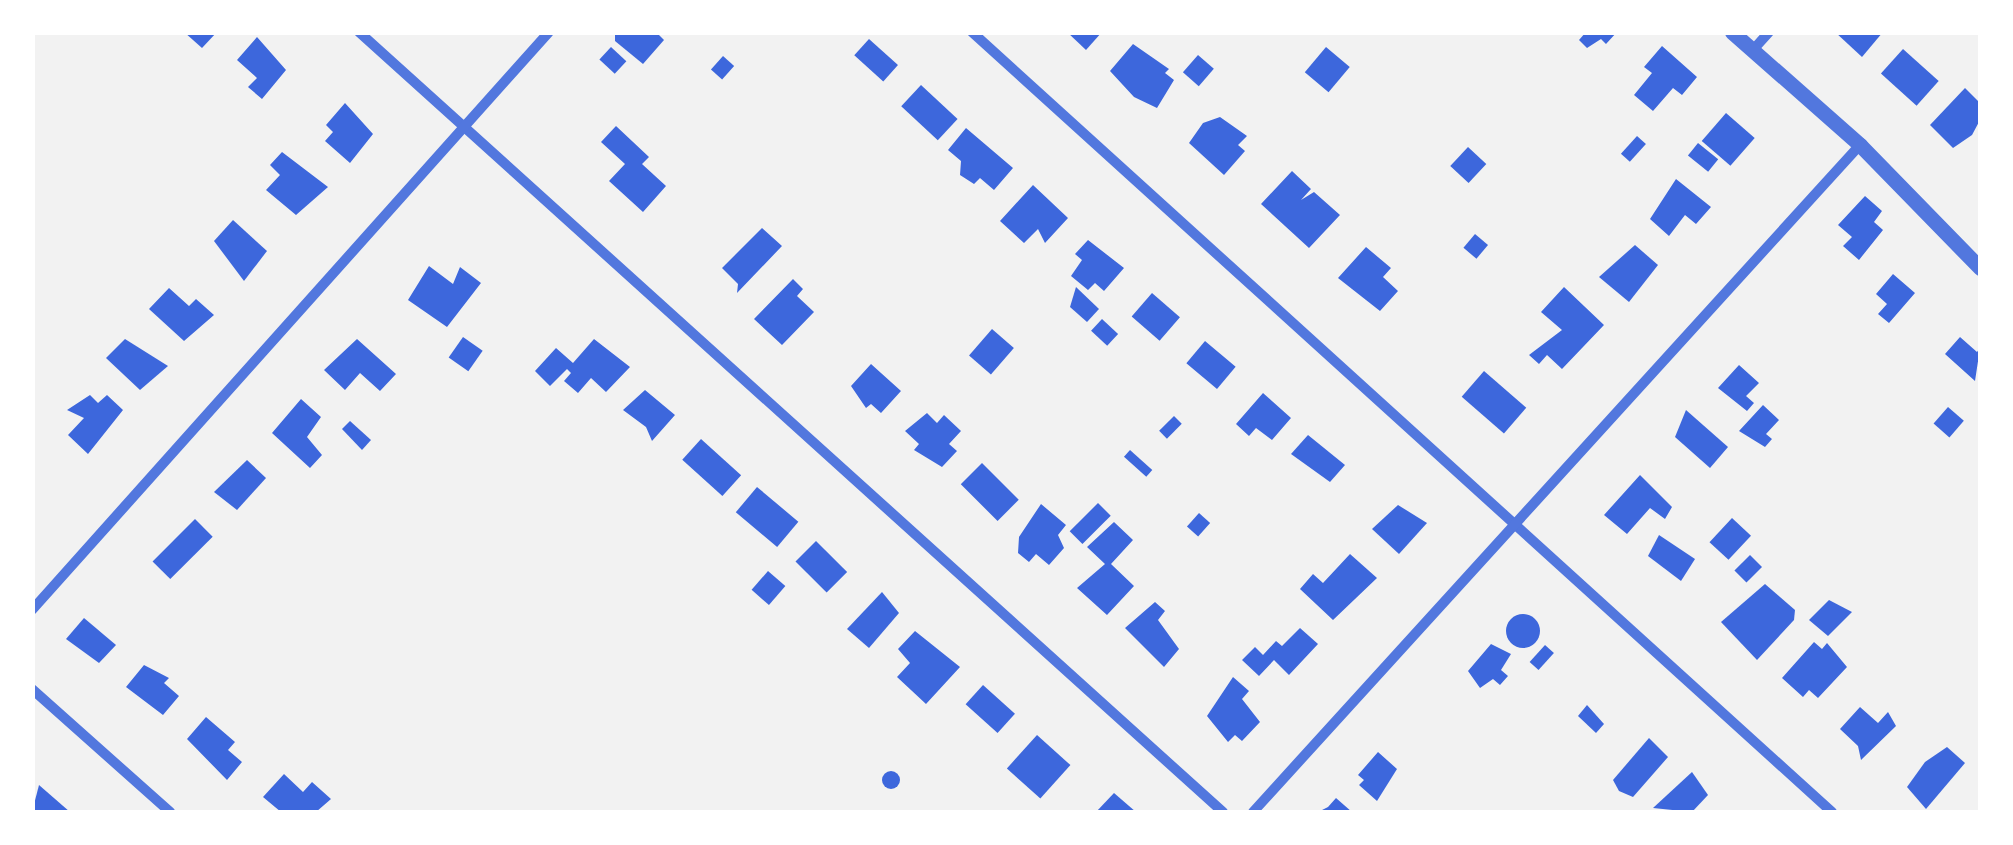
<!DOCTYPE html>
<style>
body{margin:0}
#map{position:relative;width:2013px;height:845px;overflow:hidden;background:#f2f2f2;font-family:"Source Serif 4",serif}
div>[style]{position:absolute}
.building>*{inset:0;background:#3d67dc;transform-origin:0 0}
.round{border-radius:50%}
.minor>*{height:10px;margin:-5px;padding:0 5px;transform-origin:5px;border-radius:5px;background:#5277de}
.tertiary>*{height:15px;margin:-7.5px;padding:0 7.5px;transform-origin:7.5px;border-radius:7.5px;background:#5277de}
span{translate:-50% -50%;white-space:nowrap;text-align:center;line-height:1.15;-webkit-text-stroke:9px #fff;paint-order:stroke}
.frame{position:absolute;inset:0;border:35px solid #fff;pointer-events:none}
</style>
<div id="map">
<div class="building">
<i style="clip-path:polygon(184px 32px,217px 32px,202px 48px)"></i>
<i style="clip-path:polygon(615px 32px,656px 32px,664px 40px,643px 64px,615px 41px)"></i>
<i style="clip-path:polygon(1067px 32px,1102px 32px,1086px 50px)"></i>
<i style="clip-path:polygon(1586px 32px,1617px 32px,1606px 44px,1601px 39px,1587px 48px,1579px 40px)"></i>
<i style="clip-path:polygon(1835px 32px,1883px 32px,1862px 57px)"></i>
<i style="clip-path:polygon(257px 37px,286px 70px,262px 99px,248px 87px,257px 78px,237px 60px)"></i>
<i style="left:869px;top:39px;width:39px;height:22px;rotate:42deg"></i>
<i style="clip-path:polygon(1133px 44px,1169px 69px,1165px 73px,1174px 80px,1157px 108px,1134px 97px,1110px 71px)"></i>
<i style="clip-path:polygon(1662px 46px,1697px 77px,1682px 95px,1673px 88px,1653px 111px,1634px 95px,1652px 73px,1644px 67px)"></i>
<i style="left:611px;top:47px;width:21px;height:17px;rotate:43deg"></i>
<i style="left:1326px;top:47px;width:31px;height:33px;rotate:40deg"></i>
<i style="left:1903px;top:49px;width:48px;height:33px;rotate:42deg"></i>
<i style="left:1198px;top:55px;width:21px;height:23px;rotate:41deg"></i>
<i style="left:723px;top:56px;width:15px;height:18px;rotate:42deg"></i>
<i style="left:921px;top:85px;width:50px;height:29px;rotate:43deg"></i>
<i style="clip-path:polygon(1965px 88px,1980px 103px,1980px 120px,1972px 135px,1953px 148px,1930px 125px)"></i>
<i style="clip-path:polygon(345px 103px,373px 134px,350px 163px,325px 141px,333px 132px,326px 125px)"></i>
<i style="left:1726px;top:113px;width:38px;height:37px;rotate:41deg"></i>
<i style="clip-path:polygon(1220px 117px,1247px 136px,1238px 145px,1245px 151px,1224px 175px,1189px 143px,1203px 123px)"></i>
<i style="clip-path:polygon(616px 126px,649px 157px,642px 164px,666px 186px,643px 212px,609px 181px,625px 164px,601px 142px)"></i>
<i style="clip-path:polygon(966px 128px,1013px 168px,994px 190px,980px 178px,974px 184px,960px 175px,961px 161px,948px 150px)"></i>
<i style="left:1637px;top:136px;width:12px;height:24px;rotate:42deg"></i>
<i style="left:1698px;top:143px;width:26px;height:16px;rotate:39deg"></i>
<i style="left:1468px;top:147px;width:25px;height:26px;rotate:43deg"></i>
<i style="clip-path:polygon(282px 152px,328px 187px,296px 215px,266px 190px,280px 175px,270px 165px)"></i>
<i style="clip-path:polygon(1292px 171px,1311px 189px,1301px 200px,1314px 192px,1340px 215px,1309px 248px,1261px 204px)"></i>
<i style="clip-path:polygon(1676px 179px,1711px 207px,1696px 224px,1685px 215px,1669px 236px,1650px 219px)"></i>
<i style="clip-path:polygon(1033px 185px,1068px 218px,1045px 243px,1038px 229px,1024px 243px,1000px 221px)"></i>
<i style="clip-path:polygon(1865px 196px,1882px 211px,1874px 222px,1883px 230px,1859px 260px,1843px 246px,1852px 237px,1838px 225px)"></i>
<i style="clip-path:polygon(233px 220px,267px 251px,244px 281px,214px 241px)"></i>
<i style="clip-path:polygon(762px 228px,782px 246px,737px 293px,738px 284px,722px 268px)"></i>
<i style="left:1475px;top:234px;width:17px;height:18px;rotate:40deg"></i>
<i style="clip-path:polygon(1088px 240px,1124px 268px,1104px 291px,1095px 283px,1088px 290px,1071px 276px,1082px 260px,1075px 254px)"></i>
<i style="clip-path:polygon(1635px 245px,1658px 265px,1629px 302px,1599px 277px)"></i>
<i style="clip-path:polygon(1366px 247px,1391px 268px,1383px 277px,1398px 291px,1380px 311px,1338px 278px)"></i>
<i style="clip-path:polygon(429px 266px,453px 284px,460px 267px,481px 283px,447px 327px,408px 300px)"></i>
<i style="clip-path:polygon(1893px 274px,1915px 293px,1889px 323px,1878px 314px,1887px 304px,1876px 294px)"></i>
<i style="clip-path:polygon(793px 279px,803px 289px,797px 296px,814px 312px,782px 345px,754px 319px)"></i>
<i style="clip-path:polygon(1076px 287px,1099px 309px,1087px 322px,1070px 307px)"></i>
<i style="clip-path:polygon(1564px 287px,1604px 325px,1562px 369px,1547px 355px,1539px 364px,1529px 355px,1562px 330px,1541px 312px)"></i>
<i style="clip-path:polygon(169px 288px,189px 306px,196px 299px,214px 315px,184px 341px,149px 309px)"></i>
<i style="left:1152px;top:293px;width:37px;height:31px;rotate:41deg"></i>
<i style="left:1102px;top:319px;width:22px;height:16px;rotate:43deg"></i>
<i style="left:992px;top:329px;width:29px;height:35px;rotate:41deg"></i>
<i style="left:463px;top:337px;width:24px;height:25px;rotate:35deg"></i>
<i style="clip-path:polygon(1960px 337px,1977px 352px,1980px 348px,1975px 381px,1945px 354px)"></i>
<i style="clip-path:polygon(125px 339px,168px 366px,140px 390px,106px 358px)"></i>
<i style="clip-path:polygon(357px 339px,396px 374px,380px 391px,360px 373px,345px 390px,324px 370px)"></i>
<i style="clip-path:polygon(594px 339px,630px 367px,606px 392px,591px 378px,578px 393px,564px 381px,571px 373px,567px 369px,550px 386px,535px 371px,556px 348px,573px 363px)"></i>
<i style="left:1205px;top:341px;width:40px;height:29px;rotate:40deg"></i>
<i style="clip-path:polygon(871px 364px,901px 391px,881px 413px,871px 404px,866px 408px,851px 386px)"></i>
<i style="clip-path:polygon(1739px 365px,1759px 383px,1746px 396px,1754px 403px,1747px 411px,1718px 388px)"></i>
<i style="left:1484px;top:371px;width:56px;height:34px;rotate:41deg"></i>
<i style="clip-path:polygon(645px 390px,675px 415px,652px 441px,646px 427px,623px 410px)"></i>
<i style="clip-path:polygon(1263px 393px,1291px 418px,1272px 440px,1256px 428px,1249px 436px,1236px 424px)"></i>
<i style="clip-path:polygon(90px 395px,98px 403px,107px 395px,123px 410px,88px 454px,68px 435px,84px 418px,67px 410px)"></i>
<i style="clip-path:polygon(301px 399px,321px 417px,307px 437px,322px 455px,310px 468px,272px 433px)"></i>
<i style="clip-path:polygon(1763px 405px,1779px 420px,1766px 434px,1772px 439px,1765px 447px,1739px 431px)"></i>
<i style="left:1948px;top:407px;width:21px;height:22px;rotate:41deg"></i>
<i style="clip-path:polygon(1686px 410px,1728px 447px,1710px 468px,1675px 437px)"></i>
<i style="clip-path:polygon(927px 413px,937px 423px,944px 415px,961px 431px,949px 444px,957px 451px,942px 467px,914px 450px,919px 444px,905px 431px)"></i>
<i style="left:1174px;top:416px;width:11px;height:21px;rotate:45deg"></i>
<i style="clip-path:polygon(350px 421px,371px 440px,362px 450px,342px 429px)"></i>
<i style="clip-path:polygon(1308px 435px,1345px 465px,1330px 482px,1291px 454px)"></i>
<i style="left:701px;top:439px;width:54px;height:28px;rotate:42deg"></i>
<i style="left:1130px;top:450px;width:30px;height:9px;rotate:42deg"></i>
<i style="clip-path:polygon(247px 460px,266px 478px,237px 510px,214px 492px)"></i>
<i style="left:982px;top:463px;width:52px;height:30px;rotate:45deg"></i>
<i style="clip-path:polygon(1640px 475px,1672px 507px,1665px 519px,1650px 508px,1627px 534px,1604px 515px)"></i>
<i style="left:757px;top:487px;width:54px;height:33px;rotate:40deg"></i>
<i style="left:1098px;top:503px;width:18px;height:40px;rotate:45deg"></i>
<i style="clip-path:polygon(1041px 504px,1066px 525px,1058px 535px,1064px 548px,1049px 565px,1036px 554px,1029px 562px,1018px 553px,1019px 537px)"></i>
<i style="clip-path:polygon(1398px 505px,1427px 523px,1399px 554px,1372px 529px)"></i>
<i style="left:1199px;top:513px;width:15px;height:18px;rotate:42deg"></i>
<i style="left:1732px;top:518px;width:26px;height:33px;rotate:43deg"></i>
<i style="left:195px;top:519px;width:25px;height:60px;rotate:45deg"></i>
<i style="clip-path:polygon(1114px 522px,1133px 540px,1111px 564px,1134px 586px,1107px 615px,1077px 588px,1105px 564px,1087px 547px)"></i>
<i style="clip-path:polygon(1659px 535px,1695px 559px,1681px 581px,1648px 556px)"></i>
<i style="left:816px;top:541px;width:44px;height:29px;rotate:45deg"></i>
<i style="clip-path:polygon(1350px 554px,1377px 578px,1333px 620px,1300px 589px,1313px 574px,1323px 583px)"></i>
<i style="left:1750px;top:555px;width:17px;height:22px;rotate:45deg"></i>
<i style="left:768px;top:571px;width:23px;height:25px;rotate:41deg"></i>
<i style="clip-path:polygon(1765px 584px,1795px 610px,1794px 620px,1757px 660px,1721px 622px)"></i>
<i style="clip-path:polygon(882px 592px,899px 613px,869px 648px,847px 629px)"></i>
<i style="clip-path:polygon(1829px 600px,1852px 612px,1828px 636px,1809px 620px)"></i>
<i style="clip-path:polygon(1155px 602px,1165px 611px,1158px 620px,1179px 649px,1164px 667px,1125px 628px)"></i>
<i class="round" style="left:1506px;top:614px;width:34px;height:34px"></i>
<i style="clip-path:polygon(84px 618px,116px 645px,99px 663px,66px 639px)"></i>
<i style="clip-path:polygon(1300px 628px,1318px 644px,1289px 675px,1274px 660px,1259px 676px,1242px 660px,1255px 647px,1263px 655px,1276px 641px,1282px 646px)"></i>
<i style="clip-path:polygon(915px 631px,960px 667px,926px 704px,897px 677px,910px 663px,898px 649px)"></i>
<i style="clip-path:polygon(1814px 642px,1822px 649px,1827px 643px,1847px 667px,1818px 698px,1809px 690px,1803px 697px,1782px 678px)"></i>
<i style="clip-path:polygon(1491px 644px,1511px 654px,1501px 670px,1508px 676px,1500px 685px,1493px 679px,1480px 688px,1468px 671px)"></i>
<i style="left:1545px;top:645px;width:12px;height:23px;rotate:42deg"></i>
<i style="clip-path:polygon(144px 665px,169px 678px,164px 683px,179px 696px,163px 715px,126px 687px)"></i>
<i style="clip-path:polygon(1233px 677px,1249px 691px,1242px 699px,1260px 722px,1242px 741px,1235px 735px,1228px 742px,1207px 716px)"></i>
<i style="left:983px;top:685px;width:43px;height:26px;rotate:42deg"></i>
<i style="clip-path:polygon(1587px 705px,1604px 724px,1596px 733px,1578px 716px)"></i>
<i style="clip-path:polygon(1860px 707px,1878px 723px,1888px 712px,1896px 726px,1861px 760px,1858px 746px,1840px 729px)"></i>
<i style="clip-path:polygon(206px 717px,235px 742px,228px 750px,242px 762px,227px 780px,187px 739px)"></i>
<i style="left:1037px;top:735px;width:45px;height:45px;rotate:42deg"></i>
<i style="clip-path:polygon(1649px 738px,1668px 757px,1633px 797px,1619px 791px,1613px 780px)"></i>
<i style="clip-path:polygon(1947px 747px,1965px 763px,1926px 809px,1907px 787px,1925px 762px)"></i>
<i style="clip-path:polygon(1378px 752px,1397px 769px,1377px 801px,1359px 785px,1364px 780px,1358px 775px)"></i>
<i class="round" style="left:882px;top:771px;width:18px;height:18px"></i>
<i style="clip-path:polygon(1692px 772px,1708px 795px,1692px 812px,1653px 808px)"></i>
<i style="clip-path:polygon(284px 774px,303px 792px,312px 782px,331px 799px,316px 812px,281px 812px,263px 797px)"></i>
<i style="clip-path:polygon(39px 785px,70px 812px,32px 812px)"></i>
<i style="clip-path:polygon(1114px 793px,1136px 812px,1096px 812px)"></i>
<i style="clip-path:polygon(1336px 798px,1352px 812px,1318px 812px,1328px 807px)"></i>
</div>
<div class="minor">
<i style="left:359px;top:32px;width:1164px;rotate:42.08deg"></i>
<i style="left:972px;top:32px;width:1161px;rotate:42.21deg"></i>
<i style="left:1752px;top:51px;width:25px;rotate:-48deg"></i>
<i style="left:32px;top:610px;width:775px;rotate:-48.19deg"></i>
<i style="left:32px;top:689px;width:185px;rotate:41.7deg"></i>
<i style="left:1253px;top:812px;width:902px;rotate:-47.7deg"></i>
</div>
<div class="tertiary">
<i style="left:1732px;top:32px;width:171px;rotate:41.4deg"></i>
<i style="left:1860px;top:145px;width:172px;rotate:45.7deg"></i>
</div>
<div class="frame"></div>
</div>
